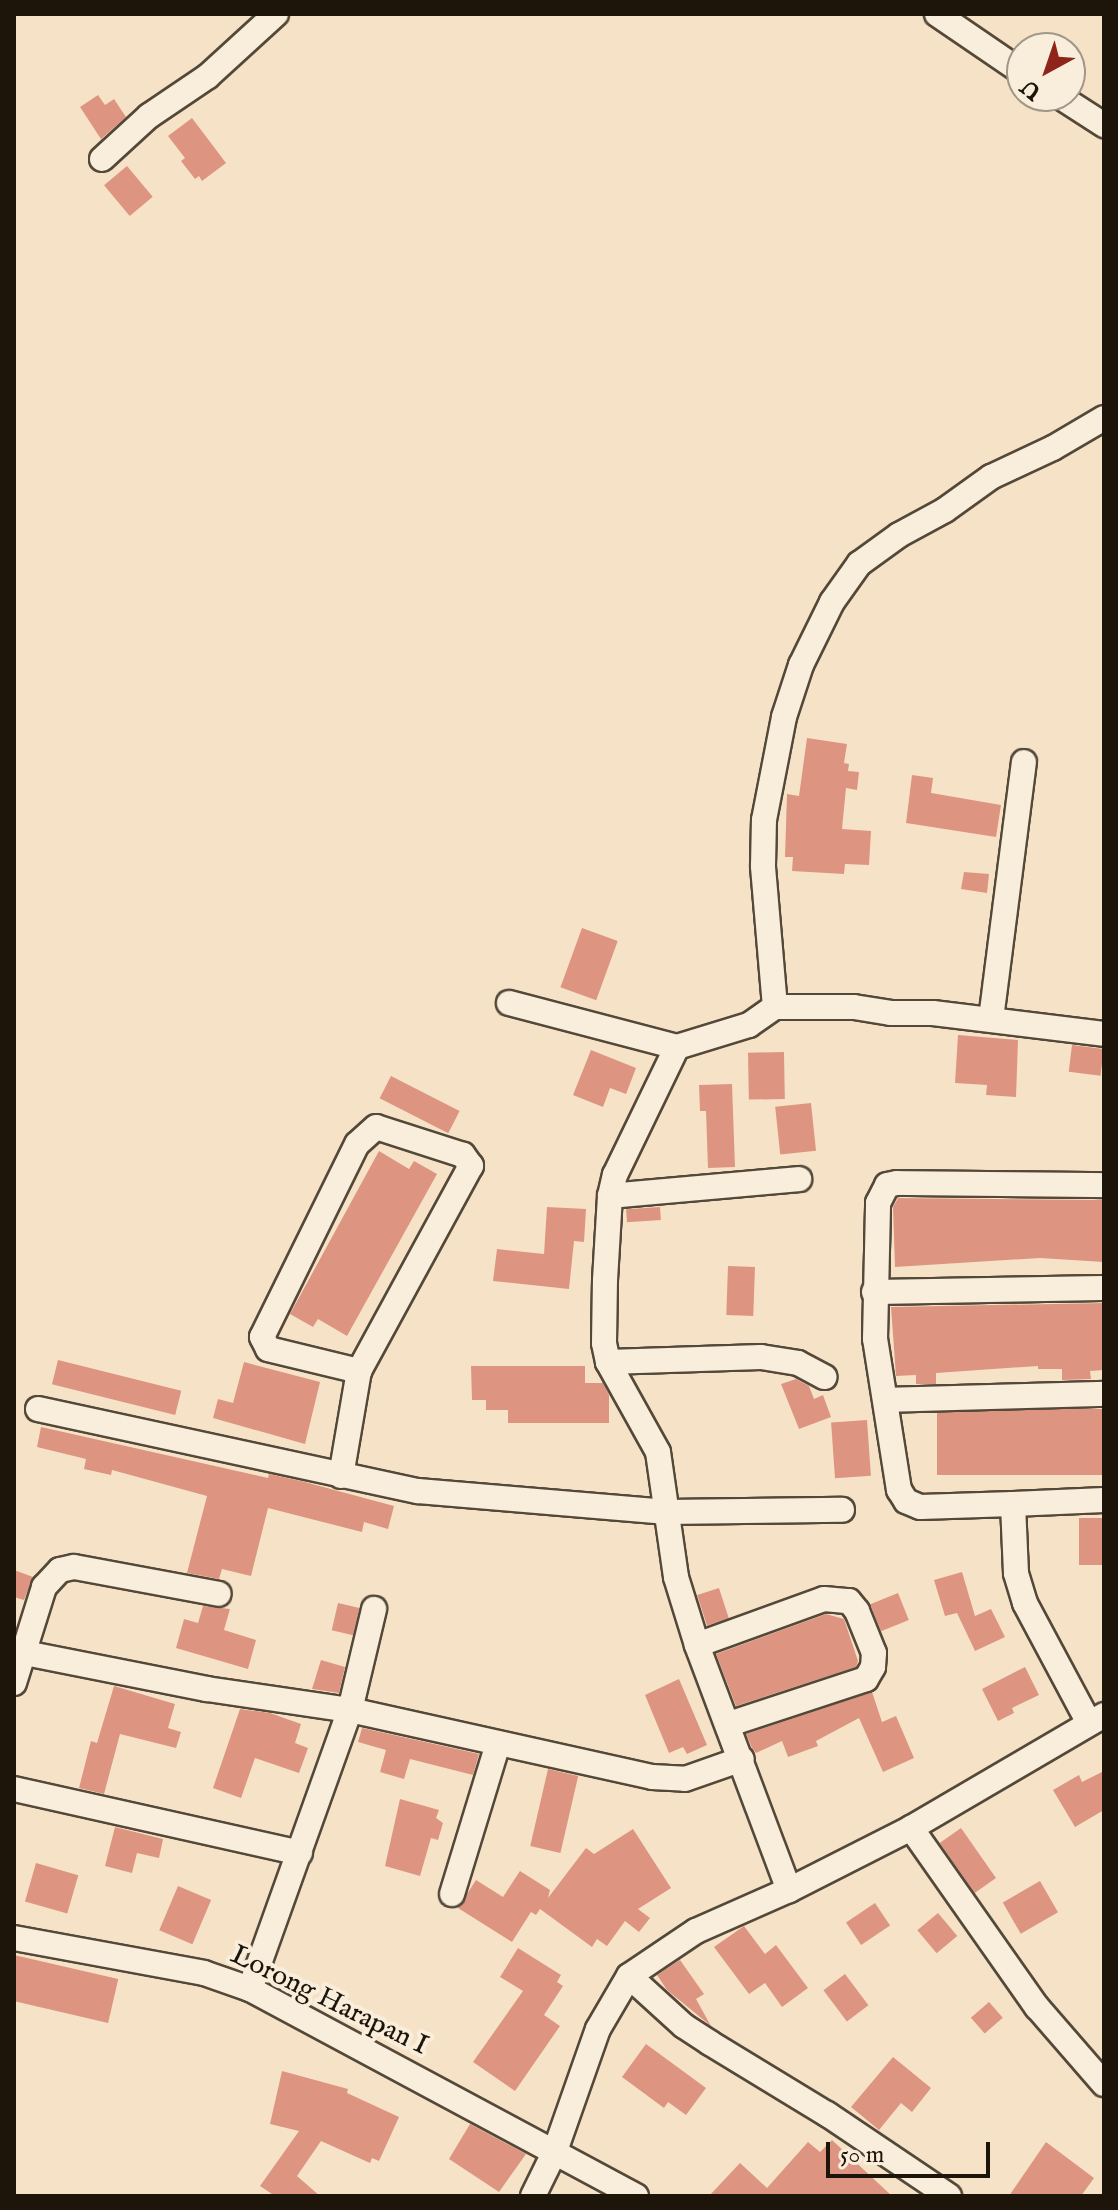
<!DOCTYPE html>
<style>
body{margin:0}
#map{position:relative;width:1118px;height:2210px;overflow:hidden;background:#f6e3c7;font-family:"IM FELL English",serif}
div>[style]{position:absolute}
.building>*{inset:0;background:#dd9581;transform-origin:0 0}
.roads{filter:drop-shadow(2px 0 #544839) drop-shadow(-2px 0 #544839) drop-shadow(0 2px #544839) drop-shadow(0 -2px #544839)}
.minor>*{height:24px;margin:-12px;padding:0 12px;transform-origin:12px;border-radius:12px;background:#f9eddb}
span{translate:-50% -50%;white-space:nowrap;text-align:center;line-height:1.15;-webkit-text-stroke:8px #f9eddb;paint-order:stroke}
.street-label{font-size:28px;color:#1e150a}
.frame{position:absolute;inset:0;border:16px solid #1e150a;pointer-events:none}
.north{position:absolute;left:1006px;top:32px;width:80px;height:80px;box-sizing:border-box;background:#f9eddb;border:2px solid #a19787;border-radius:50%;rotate:220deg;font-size:22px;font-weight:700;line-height:32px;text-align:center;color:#1e150a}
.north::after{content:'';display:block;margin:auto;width:28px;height:36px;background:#8f2418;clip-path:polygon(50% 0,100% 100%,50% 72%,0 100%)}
.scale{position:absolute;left:826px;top:2142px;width:164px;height:36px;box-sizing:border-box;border:4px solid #1e150a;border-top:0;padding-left:10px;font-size:24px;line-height:28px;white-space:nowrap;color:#1e150a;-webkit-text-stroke:6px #f9eddb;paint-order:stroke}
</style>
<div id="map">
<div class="building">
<i style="clip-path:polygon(98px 95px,105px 105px,114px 99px,126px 117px,101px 139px,80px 107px)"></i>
<i style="clip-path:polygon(192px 118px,226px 163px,202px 181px,199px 176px,195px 179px,181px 161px,185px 158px,168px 136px)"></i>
<i style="left:127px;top:166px;width:40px;height:30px;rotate:50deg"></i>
<i style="clip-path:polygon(807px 738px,847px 744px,844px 763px,849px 764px,848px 771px,859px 772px,857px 790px,846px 788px,842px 829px,871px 831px,869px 865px,845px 864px,844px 874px,792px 871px,793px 857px,785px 857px,787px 794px,799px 796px)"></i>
<i style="clip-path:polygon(912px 775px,933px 778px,931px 793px,1001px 805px,996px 837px,906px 823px)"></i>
<i style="clip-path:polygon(964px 872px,989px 874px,987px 893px,961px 889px)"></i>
<i style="left:582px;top:928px;width:38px;height:63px;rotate:20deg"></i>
<i style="clip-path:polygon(958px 1035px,1018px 1040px,1016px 1097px,986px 1095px,987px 1085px,955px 1083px)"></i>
<i style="left:1072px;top:1045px;width:32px;height:27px;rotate:7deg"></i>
<i style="clip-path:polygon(591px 1050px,636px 1068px,626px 1094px,610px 1088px,603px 1107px,573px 1095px)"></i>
<i style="left:784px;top:1052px;width:47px;height:36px;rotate:89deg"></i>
<i style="left:391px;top:1076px;width:77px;height:25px;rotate:27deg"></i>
<i style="clip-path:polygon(732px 1084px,735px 1167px,708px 1168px,706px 1111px,700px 1111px,699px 1085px)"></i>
<i style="left:811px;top:1103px;width:48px;height:36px;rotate:84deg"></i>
<i style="clip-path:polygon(379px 1151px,409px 1169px,414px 1161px,437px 1174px,347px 1336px,318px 1319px,313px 1327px,290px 1314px)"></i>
<i style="clip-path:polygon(898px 1198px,1104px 1200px,1104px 1262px,1040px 1258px,895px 1267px,893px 1207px)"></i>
<i style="clip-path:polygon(547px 1207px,586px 1209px,584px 1242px,574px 1241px,569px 1289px,493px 1281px,497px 1249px,544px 1254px)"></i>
<i style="left:660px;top:1207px;width:13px;height:34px;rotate:86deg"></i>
<i style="left:728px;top:1266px;width:27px;height:49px;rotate:2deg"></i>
<i style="clip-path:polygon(1104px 1303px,1104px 1370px,1090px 1371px,1091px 1379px,1062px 1380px,1062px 1369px,1038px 1369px,1038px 1366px,936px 1373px,936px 1384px,916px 1384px,916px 1375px,896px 1376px,891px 1307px)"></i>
<i style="left:58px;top:1360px;width:127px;height:25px;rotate:14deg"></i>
<i style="clip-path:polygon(244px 1362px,320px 1382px,305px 1444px,213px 1418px,218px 1399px,233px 1403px)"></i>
<i style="clip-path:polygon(471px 1366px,585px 1366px,585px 1383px,603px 1383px,609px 1395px,609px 1423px,508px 1423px,508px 1410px,486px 1410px,486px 1400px,472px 1400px)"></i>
<i style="clip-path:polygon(796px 1379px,809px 1386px,814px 1399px,823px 1395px,831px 1417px,799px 1429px,781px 1384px)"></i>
<i style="left:1104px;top:1409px;width:66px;height:167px;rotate:90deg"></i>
<i style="left:867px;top:1420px;width:56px;height:36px;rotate:86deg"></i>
<i style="clip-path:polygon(41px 1427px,268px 1478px,269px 1474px,301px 1481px,394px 1506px,388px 1529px,364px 1522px,362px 1532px,268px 1508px,251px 1576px,222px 1569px,219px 1579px,187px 1573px,207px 1496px,112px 1470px,111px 1475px,84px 1469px,86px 1459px,37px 1447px)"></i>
<i style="left:1079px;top:1518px;width:25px;height:47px"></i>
<i style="clip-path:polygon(14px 1570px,33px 1577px,24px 1600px,14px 1597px)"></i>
<i style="clip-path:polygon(962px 1572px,975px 1616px,991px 1609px,1005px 1637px,975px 1651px,957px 1613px,945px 1616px,934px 1580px)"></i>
<i style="left:719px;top:1588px;width:32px;height:23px;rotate:72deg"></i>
<i style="left:898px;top:1593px;width:29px;height:30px;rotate:68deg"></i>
<i style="left:338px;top:1603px;width:22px;height:28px;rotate:13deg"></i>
<i style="clip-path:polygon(203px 1606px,230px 1609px,224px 1630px,256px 1640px,248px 1669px,176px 1648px,184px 1619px,198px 1623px)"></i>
<i style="clip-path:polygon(826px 1614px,844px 1619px,858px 1661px,856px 1667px,736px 1706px,716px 1654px)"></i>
<i style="clip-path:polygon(321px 1660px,345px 1667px,339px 1693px,312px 1689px)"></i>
<i style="clip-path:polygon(1025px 1667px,1039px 1695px,1012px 1708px,1014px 1713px,998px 1721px,982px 1689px)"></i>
<i style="clip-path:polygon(679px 1679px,707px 1745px,687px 1754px,683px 1747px,669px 1753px,645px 1695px)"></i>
<i style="clip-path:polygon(114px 1686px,175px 1704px,168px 1728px,181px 1732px,176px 1748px,120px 1734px,104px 1794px,79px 1788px,91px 1741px,97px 1743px)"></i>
<i style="clip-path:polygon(872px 1692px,882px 1722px,896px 1716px,914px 1758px,883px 1772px,859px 1718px,816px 1741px,818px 1746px,788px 1757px,782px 1741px,756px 1753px,752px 1748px,746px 1734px)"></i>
<i style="clip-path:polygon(240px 1709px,270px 1713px,301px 1724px,295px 1743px,308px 1748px,299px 1773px,255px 1758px,241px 1798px,213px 1788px)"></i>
<i style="clip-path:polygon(362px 1728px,479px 1754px,473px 1775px,410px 1759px,404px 1779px,380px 1772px,386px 1750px,358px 1742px)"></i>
<i style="left:548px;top:1769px;width:31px;height:79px;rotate:13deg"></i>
<i style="clip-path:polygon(1104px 1771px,1104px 1810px,1075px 1827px,1053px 1790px,1079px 1775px,1082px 1782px)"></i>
<i style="clip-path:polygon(400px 1799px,439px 1810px,436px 1818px,443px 1823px,438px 1840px,431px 1838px,420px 1876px,385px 1866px)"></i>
<i style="clip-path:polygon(115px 1827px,163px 1839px,159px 1858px,137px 1853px,132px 1873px,105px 1866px)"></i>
<i style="left:961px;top:1828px;width:61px;height:26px;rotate:55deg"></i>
<i style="clip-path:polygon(633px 1829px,671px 1888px,638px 1909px,650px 1918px,639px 1932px,625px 1921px,607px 1946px,597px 1939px,592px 1947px,540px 1909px,536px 1915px,531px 1912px,512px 1942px,458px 1908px,476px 1880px,503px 1897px,520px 1871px,550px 1890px,548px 1898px,586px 1848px,594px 1854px)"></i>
<i style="left:36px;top:1863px;width:44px;height:40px;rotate:16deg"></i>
<i style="left:1040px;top:1881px;width:36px;height:43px;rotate:60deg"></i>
<i style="left:178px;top:1886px;width:36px;height:48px;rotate:23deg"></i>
<i style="left:875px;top:1903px;width:27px;height:35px;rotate:56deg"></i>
<i style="left:938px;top:1913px;width:30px;height:27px;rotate:50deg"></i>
<i style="clip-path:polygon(744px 1926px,765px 1954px,776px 1945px,808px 1988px,782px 2007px,765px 1983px,749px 1994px,714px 1947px)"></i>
<i style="clip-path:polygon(518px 1948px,561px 1975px,557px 1982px,563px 1986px,544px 2015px,560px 2026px,515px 2091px,473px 2062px,523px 1991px,500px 1977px)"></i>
<i style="left:14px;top:1955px;width:107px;height:45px;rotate:13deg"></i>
<i style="clip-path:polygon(680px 1960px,704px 1994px,696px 1999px,711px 2026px,667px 1990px,657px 1975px)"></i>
<i style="left:845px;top:1974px;width:39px;height:27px;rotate:53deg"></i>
<i style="left:989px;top:2002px;width:21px;height:24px;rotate:49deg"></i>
<i style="clip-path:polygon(646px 2044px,706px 2088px,686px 2115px,668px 2102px,664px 2108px,622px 2077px)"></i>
<i style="clip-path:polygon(893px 2057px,931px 2088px,912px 2112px,901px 2103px,879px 2130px,851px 2107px)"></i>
<i style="clip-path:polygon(282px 2071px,348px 2089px,347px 2093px,399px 2117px,379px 2161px,372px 2158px,370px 2163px,321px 2141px,297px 2176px,320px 2196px,275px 2196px,260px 2186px,299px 2131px,270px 2124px)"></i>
<i style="clip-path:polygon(470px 2124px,526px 2154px,499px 2192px,449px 2159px)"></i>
<i style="clip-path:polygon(832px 2140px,892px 2196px,709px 2196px,740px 2163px,767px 2188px,808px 2142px,820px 2152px)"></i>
<i style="clip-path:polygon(1046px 2142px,1094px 2178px,1081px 2196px,1009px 2196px)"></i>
</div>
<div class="roads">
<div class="minor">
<i style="left:937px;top:14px;width:103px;rotate:34.3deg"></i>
<i style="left:1059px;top:96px;width:54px;rotate:32.8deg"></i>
<i style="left:102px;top:159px;width:64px;rotate:-42.5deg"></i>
<i style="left:149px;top:116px;width:71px;rotate:-34.1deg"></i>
<i style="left:208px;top:76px;width:92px;rotate:-42.4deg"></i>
<i style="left:509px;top:1003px;width:174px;rotate:14.7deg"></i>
<i style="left:775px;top:1007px;width:142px;rotate:-94.9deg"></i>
<i style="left:763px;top:866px;width:46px;rotate:-88.8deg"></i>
<i style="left:764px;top:820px;width:105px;rotate:-79deg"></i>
<i style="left:784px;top:717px;width:55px;rotate:-71.9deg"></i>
<i style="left:801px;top:665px;width:70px;rotate:-63.8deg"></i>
<i style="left:832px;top:602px;width:47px;rotate:-54.6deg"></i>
<i style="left:859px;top:564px;width:49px;rotate:-35.9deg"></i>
<i style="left:899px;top:535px;width:52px;rotate:-28.5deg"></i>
<i style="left:945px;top:510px;width:57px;rotate:-35.7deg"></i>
<i style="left:991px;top:477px;width:68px;rotate:-25.1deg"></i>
<i style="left:1053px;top:448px;width:59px;rotate:-30.5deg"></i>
<i style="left:991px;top:1019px;width:259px;rotate:-82.7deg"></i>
<i style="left:610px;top:1196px;width:190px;rotate:-5.1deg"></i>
<i style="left:874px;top:1292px;width:230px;rotate:-1deg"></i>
<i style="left:608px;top:1362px;width:153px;rotate:-1.9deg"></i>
<i style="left:761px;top:1357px;width:37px;rotate:9deg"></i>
<i style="left:798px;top:1363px;width:30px;rotate:28deg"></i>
<i style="left:886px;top:1400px;width:218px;rotate:-1.6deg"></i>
<i style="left:38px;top:1409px;width:389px;rotate:12.2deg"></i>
<i style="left:418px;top:1491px;width:250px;rotate:4.8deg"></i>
<i style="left:667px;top:1512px;width:175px;rotate:-0.7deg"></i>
<i style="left:341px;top:1476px;width:107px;rotate:-80.3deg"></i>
<i style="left:359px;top:1371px;width:234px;rotate:-61.4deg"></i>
<i style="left:471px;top:1166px;width:14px;rotate:-126deg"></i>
<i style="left:463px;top:1155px;width:91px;rotate:-162.2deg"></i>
<i style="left:376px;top:1127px;width:25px;rotate:138deg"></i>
<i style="left:357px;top:1144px;width:215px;rotate:116.2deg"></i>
<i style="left:262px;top:1337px;width:13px;rotate:63deg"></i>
<i style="left:268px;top:1349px;width:94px;rotate:13.6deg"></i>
<i style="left:1013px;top:1504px;width:93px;rotate:178.2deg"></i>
<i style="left:920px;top:1507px;width:15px;rotate:-157deg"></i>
<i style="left:906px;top:1501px;width:13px;rotate:-122deg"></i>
<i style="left:899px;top:1490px;width:153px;rotate:-99deg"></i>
<i style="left:875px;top:1339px;width:136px;rotate:-88.7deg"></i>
<i style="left:878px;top:1203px;width:20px;rotate:-63deg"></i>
<i style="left:887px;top:1185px;width:10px;rotate:-11deg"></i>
<i style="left:897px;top:1183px;width:207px;rotate:0.6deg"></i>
<i style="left:697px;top:1645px;width:135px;rotate:-19.9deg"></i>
<i style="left:824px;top:1599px;width:25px;rotate:5deg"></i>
<i style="left:849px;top:1601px;width:13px;rotate:51deg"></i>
<i style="left:857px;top:1611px;width:45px;rotate:68deg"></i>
<i style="left:874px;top:1653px;width:14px;rotate:94deg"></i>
<i style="left:873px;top:1667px;width:14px;rotate:120deg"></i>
<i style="left:866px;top:1679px;width:144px;rotate:161.8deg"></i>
<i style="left:25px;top:1653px;width:186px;rotate:11.2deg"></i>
<i style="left:207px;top:1689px;width:145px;rotate:8.4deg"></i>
<i style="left:350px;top:1710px;width:309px;rotate:12.5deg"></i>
<i style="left:652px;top:1777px;width:33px;rotate:3deg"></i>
<i style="left:685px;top:1779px;width:60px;rotate:-19.3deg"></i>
<i style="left:14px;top:1683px;width:101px;rotate:-72.6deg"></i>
<i style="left:44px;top:1587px;width:23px;rotate:-47deg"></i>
<i style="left:60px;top:1570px;width:14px;rotate:-12deg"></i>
<i style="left:74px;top:1567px;width:147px;rotate:10.5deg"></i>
<i style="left:1089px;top:1723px;width:136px;rotate:-118.1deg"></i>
<i style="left:1025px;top:1603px;width:31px;rotate:-107deg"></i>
<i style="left:1016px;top:1573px;width:69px;rotate:-92.5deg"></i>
<i style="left:1013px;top:1504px;width:91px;rotate:-2.5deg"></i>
<i style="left:14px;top:1789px;width:293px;rotate:12.6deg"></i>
<i style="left:911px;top:1828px;width:219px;rotate:54.9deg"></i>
<i style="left:1037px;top:2007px;width:102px;rotate:49deg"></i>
<i style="left:789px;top:1890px;width:262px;rotate:-110.6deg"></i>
<i style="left:697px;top:1645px;width:71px;rotate:-107.2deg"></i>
<i style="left:676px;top:1577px;width:126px;rotate:-98.2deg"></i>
<i style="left:658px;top:1452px;width:103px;rotate:-119.1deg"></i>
<i style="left:608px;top:1362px;width:19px;rotate:-102deg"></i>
<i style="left:604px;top:1343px;width:63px;rotate:-89.1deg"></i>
<i style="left:605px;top:1280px;width:84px;rotate:-86.6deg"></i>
<i style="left:610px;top:1196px;width:22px;rotate:-77deg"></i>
<i style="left:615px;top:1175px;width:142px;rotate:-64.2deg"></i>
<i style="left:677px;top:1047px;width:75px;rotate:-17deg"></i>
<i style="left:749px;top:1025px;width:32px;rotate:-35deg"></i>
<i style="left:775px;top:1007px;width:79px"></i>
<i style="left:854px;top:1007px;width:37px;rotate:9deg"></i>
<i style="left:891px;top:1013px;width:42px"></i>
<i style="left:933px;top:1013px;width:172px;rotate:7deg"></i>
<i style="left:452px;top:1894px;width:157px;rotate:-73deg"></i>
<i style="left:14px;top:1938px;width:193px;rotate:10.4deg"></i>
<i style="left:204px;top:1973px;width:49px;rotate:19.2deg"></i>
<i style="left:250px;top:1989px;width:438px;rotate:28.2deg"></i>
<i style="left:629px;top:1976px;width:74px;rotate:42.3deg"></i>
<i style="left:684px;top:2026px;width:31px;rotate:33deg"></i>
<i style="left:710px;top:2043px;width:137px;rotate:31.3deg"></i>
<i style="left:827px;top:2114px;width:147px;rotate:33.9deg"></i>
<i style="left:250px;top:1989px;width:296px;rotate:-70.3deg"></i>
<i style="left:350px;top:1710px;width:104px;rotate:-76.6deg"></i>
<i style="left:533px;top:2196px;width:50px;rotate:-63.9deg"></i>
<i style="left:555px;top:2151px;width:129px;rotate:-70.6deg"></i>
<i style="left:598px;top:2029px;width:61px;rotate:-59.7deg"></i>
<i style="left:629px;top:1976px;width:81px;rotate:-33.9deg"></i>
<i style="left:696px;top:1931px;width:102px;rotate:-23.8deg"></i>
<i style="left:789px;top:1890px;width:137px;rotate:-26.9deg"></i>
<i style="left:911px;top:1828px;width:224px;rotate:-30.3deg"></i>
</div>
</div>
<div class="street-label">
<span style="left:329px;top:2001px;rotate:26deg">Lorong Harapan I</span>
</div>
<div class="frame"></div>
<div class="north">U</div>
<div class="scale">50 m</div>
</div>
